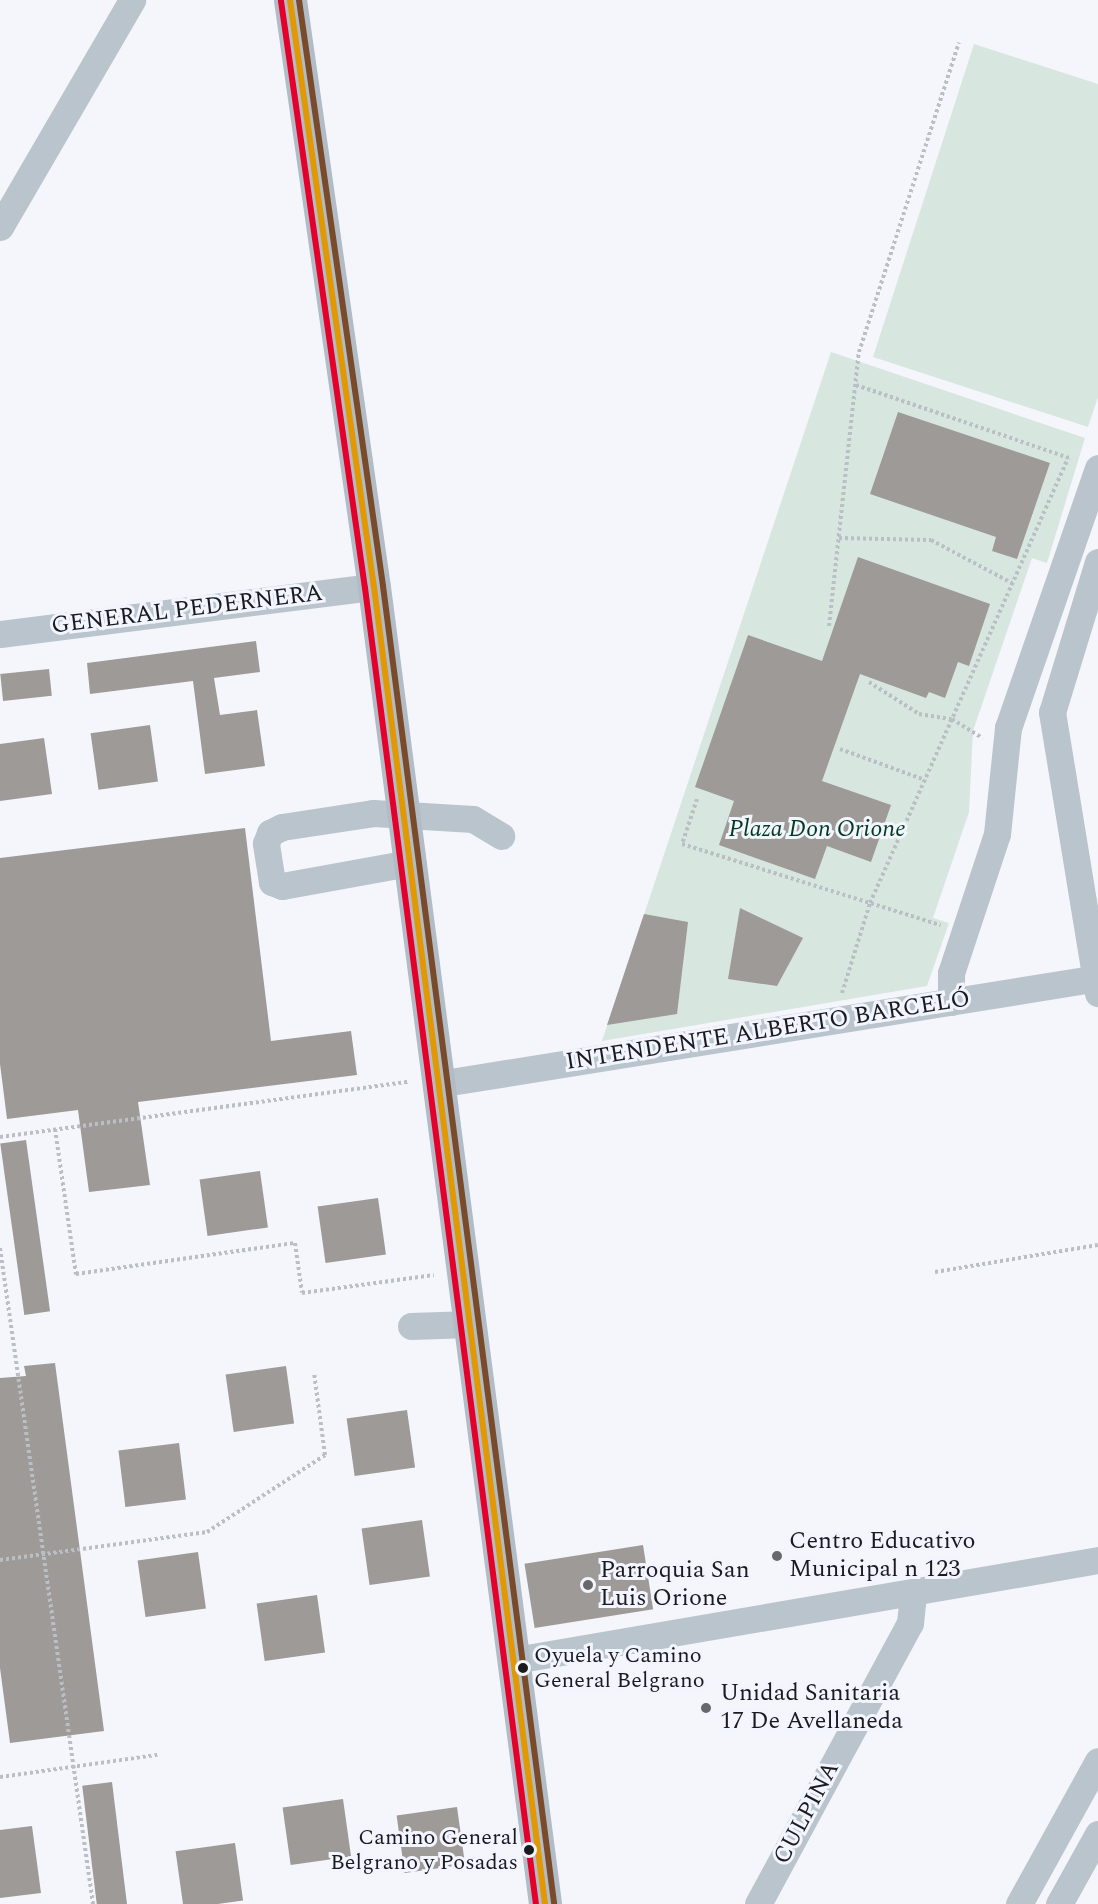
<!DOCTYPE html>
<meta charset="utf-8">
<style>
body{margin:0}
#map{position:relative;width:1098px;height:1904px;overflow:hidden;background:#f5f6fb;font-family:Spectral,serif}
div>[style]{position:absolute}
.green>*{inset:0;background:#d7e6de}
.building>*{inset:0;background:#9e9a97;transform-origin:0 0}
.path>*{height:4px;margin-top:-2px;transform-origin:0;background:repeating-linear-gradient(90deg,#b9bfc5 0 3px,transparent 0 6px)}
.minor>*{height:27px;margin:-13.5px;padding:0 13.5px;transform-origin:13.5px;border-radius:13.5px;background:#bac4cc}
.major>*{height:33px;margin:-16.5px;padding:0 16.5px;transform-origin:16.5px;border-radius:16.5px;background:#b1bcc6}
.bus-1>*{height:6px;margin:-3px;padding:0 3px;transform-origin:3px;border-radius:3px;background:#e19803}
.bus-2>*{height:6px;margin:-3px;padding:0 3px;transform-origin:3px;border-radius:3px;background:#e4002b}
.bus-3>*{height:6px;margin:-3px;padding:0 3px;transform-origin:3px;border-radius:3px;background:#7a4b2a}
.dots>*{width:16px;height:16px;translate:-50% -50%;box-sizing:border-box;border:3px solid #f2f5fe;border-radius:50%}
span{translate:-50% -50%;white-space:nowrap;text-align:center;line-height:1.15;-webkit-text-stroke:6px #f2f5fe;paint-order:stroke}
.bus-label{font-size:22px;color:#1a1b1e}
.left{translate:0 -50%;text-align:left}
.right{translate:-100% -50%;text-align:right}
.street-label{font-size:24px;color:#1a1b1e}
.park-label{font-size:24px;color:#003b1e;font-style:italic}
.poi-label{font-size:24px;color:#1a1b1e}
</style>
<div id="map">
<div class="green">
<i style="clip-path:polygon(974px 44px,1098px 84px,1098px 397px,1088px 427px,873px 357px)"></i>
<i style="clip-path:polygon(831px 352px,1085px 438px,1047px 563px,1032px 558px,973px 731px,969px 812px,933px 918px,949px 923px,927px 986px,602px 1041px)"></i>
</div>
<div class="building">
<i style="clip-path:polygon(898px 412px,1050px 463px,1017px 559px,992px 551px,996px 537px,870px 494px)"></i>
<i style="clip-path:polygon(858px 557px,990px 604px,969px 666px,958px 662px,945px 698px,929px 692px,926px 698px,860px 674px,822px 781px,891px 805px,871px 862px,827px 846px,815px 879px,719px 845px,734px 801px,695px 787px,748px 635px,822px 661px)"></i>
<i style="clip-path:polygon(256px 641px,260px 672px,214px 678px,220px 715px,257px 710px,265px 766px,205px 774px,193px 681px,90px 694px,87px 663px)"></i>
<i style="left:49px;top:669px;width:27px;height:49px;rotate:84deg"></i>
<i style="left:150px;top:725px;width:57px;height:60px;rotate:82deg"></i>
<i style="clip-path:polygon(44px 738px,52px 794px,0 801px,0 744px)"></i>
<i style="clip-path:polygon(245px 828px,271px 1041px,351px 1031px,357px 1075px,138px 1102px,150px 1185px,89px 1192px,78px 1110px,7px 1119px,0 1064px,0 858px)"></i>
<i style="clip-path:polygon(740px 908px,803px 938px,777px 986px,728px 979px)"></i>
<i style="clip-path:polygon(644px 914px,688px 922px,677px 1014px,607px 1025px)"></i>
<i style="left:26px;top:1140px;width:173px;height:26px;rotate:82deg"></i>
<i style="left:260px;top:1171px;width:57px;height:61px;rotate:82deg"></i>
<i style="left:378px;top:1198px;width:57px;height:61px;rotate:82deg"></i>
<i style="clip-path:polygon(55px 1363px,104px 1731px,10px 1743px,0 1668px,0 1378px,26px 1376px,24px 1366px)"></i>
<i style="left:286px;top:1366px;width:58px;height:61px;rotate:82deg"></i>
<i style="left:407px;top:1410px;width:58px;height:61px;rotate:82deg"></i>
<i style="left:179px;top:1443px;width:57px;height:61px;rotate:83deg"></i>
<i style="left:422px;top:1520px;width:57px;height:61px;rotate:82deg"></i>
<i style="left:643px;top:1545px;width:65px;height:120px;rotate:81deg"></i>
<i style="left:198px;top:1552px;width:57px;height:61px;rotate:82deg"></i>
<i style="left:317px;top:1595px;width:58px;height:61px;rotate:82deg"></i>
<i style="left:112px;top:1782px;width:123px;height:30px;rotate:83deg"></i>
<i style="left:343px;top:1799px;width:58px;height:61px;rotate:82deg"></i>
<i style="left:457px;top:1807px;width:58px;height:61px;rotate:82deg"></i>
<i style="clip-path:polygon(32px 1826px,41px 1893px,0 1898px,0 1830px)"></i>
<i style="left:235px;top:1843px;width:58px;height:60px;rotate:82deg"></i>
</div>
<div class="path">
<i style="left:856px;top:385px;width:225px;rotate:18.9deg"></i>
<i style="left:839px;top:538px;width:92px;rotate:1.2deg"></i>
<i style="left:931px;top:540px;width:92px;rotate:28deg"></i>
<i style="left:829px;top:626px;width:276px;rotate:-83.8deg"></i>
<i style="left:859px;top:352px;width:325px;rotate:-72.1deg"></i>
<i style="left:869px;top:682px;width:59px;rotate:32.6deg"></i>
<i style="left:919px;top:714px;width:33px;rotate:9deg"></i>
<i style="left:952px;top:719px;width:36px;rotate:32deg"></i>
<i style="left:840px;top:749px;width:90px;rotate:20deg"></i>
<i style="left:697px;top:799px;width:47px;rotate:108.4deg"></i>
<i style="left:682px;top:844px;width:271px;rotate:17.4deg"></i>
<i style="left:842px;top:993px;width:94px;rotate:-72.7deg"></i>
<i style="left:870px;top:903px;width:487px;rotate:-66deg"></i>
<i style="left:55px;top:1129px;width:147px;rotate:81.8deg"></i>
<i style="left:76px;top:1274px;width:221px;rotate:-8.1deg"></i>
<i style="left:295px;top:1243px;width:50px;rotate:82deg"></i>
<i style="left:302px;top:1293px;width:133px;rotate:-7.8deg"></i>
<i style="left:0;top:1137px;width:412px;rotate:-7.7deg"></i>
<i style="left:0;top:1248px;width:663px;rotate:81.93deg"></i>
<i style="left:935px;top:1272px;width:165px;rotate:-9.4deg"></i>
<i style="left:0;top:1560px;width:209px;rotate:-7.7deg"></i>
<i style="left:207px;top:1532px;width:141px;rotate:-33.1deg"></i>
<i style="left:325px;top:1455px;width:83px;rotate:-97.6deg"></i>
<i style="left:0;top:1777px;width:159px;rotate:-8deg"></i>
</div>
<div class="minor">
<i style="left:0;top:227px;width:263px;rotate:-59.8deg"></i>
<i style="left:1098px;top:562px;width:157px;rotate:107deg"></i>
<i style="left:1052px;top:712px;width:285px;rotate:80.7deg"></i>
<i style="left:0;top:634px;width:377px;rotate:-7.2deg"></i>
<i style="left:409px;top:863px;width:129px;rotate:169.7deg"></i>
<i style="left:282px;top:886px;width:11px;rotate:-158deg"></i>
<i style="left:272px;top:882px;width:39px;rotate:-99deg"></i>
<i style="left:266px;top:843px;width:11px;rotate:-68deg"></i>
<i style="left:270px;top:833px;width:13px;rotate:-27deg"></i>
<i style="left:282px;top:827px;width:92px;rotate:-8.7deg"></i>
<i style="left:373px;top:813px;width:100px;rotate:3.4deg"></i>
<i style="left:473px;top:819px;width:33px;rotate:31deg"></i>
<i style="left:951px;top:1002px;width:29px;rotate:-90deg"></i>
<i style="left:951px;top:973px;width:146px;rotate:-71.7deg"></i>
<i style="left:997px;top:834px;width:107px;rotate:-84.1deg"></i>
<i style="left:1008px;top:728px;width:275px;rotate:-70.9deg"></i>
<i style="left:438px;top:1084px;width:668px;rotate:-9.12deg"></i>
<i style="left:411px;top:1326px;width:59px;rotate:-1.9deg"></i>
<i style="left:515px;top:1660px;width:592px;rotate:-9.73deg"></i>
<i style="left:758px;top:1904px;width:319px;rotate:-61.6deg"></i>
<i style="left:910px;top:1623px;width:31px;rotate:-84deg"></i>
<i style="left:1019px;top:1904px;width:163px;rotate:-61.1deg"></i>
<i style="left:1059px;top:1904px;width:80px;rotate:-60.9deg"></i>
</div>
<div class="major">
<i style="left:290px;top:0;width:593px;rotate:81.86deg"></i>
<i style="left:374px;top:587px;width:1328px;rotate:82.6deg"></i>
</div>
<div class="bus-1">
<i style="left:290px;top:0;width:593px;rotate:81.86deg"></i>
<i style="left:374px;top:587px;width:1328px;rotate:82.6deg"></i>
</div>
<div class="bus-2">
<i style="left:281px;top:1px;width:593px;rotate:81.86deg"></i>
<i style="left:365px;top:588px;width:1327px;rotate:82.6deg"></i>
</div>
<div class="bus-3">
<i style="left:299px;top:0;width:592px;rotate:81.84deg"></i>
<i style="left:383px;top:586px;width:1328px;rotate:82.6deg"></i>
</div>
<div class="dots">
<i style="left:777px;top:1556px;background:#67686b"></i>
<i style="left:588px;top:1585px;background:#67686b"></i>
<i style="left:523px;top:1668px;background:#1a1b1e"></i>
<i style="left:706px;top:1708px;background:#67686b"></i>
<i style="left:529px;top:1850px;background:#1a1b1e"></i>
</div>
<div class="bus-label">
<span class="left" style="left:534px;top:1668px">Oyuela y Camino<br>General Belgrano</span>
<span class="right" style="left:518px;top:1850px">Camino General<br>Belgrano y Posadas</span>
</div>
<div class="street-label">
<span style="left:187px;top:610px;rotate:-7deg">GENERAL PEDERNERA</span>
<span style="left:768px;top:1031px;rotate:-9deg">INTENDENTE ALBERTO BARCELÓ</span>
<span style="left:807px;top:1813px;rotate:-62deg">CULPINA</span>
</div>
<div class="park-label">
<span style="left:817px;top:830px">Plaza Don Orione</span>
</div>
<div class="poi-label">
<span class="left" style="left:789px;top:1556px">Centro Educativo<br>Municipal n 123</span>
<span class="left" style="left:600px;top:1585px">Parroquia San<br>Luis Orione</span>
<span class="left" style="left:720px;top:1708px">Unidad Sanitaria<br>17 De Avellaneda</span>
</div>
</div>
